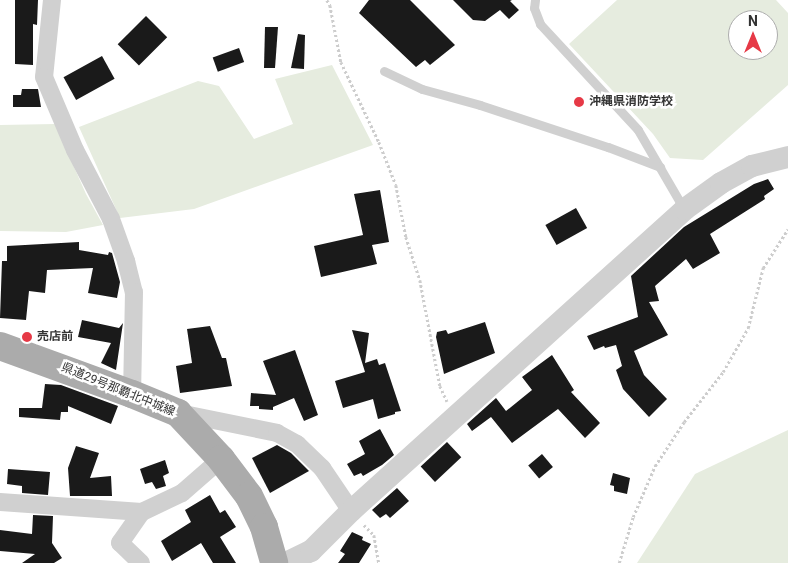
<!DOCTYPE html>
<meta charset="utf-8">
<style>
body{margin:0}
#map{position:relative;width:788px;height:563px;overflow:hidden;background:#fff;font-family:Roboto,"Noto Sans JP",sans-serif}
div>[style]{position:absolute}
.green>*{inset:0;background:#e6ecdf}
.building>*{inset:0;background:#1a1a1a;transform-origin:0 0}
.path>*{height:2.5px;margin-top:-1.25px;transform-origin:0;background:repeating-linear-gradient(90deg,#cdcdcd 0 2.5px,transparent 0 5px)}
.service>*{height:9px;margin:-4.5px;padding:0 4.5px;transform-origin:4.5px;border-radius:4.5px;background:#d0d0d0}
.minor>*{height:18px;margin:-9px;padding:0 9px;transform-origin:9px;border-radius:9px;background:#d0d0d0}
.tertiary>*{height:22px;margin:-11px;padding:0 11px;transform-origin:11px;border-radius:11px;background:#d0d0d0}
.primary>*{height:28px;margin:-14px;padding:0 14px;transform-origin:14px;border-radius:14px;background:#ababab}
.dots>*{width:14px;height:14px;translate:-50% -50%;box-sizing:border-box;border:2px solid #fff;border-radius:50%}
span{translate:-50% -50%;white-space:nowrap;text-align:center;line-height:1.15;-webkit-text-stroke:5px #fff;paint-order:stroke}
.poi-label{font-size:12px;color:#333;font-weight:700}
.left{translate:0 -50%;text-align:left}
.street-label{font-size:12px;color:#333}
.north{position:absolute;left:728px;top:10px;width:50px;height:50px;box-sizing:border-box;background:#fff;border:1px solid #adadad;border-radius:50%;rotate:0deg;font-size:14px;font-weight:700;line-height:20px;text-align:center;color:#333}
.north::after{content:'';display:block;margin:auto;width:18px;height:22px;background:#e63946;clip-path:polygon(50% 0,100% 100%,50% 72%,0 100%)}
</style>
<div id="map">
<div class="green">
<i style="clip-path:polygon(evenodd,617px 0,776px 0,788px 13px,788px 85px,703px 160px,670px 158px,653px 134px,569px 44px,617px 0,738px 20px,768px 20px,768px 50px,738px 50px,738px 20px)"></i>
<i style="clip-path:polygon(332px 65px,373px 145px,194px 209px,120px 218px,79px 127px,198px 81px,219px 86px,254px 139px,293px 124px,275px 79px)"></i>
<i style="clip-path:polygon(55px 124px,86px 194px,103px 225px,66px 232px,0 231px,0 125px)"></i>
<i style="clip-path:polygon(788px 430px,788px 563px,637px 563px,695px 474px)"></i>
</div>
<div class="building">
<i style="clip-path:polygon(15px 0,38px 0,37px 25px,33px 24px,33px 65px,15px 64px)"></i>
<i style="clip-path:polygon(369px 0,410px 0,455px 45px,430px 65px,425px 60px,416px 67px,359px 13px)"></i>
<i style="clip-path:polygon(453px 0,512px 0,510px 1px,519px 10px,509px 19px,500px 10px,485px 21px,473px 20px)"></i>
<i style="left:146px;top:16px;width:30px;height:40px;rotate:45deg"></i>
<i style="clip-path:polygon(265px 27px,278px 27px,275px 68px,264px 68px)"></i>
<i style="clip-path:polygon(298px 34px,305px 35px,304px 69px,291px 68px)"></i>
<i style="left:239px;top:48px;width:15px;height:28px;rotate:70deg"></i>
<i style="left:102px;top:56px;width:26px;height:44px;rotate:61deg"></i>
<i style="clip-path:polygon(22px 89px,38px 89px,41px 107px,13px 107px,13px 95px,21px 95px)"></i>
<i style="clip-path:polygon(768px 179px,774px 189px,764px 196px,765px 199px,710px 234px,720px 253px,693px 269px,686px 259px,655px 286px,659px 301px,649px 302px,668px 335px,634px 351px,644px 375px,667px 399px,649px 417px,623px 389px,616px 370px,622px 366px,616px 345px,605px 348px,604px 346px,594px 350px,587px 336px,638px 317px,631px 276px,684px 227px,754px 184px)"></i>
<i style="clip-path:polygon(380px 190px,389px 242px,372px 245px,377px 264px,321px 277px,314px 246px,363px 235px,354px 194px)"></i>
<i style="left:576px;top:208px;width:23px;height:35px;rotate:61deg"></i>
<i style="clip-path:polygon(79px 242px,79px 250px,108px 255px,109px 252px,112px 253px,120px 282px,117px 298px,88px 293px,93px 268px,47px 270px,45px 293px,29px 291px,26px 320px,0 318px,2px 261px,7px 261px,7px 246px)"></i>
<i style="clip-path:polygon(82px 320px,119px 328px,123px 323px,116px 370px,101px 363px,111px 343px,78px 337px)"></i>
<i style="clip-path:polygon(485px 322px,495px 353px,444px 374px,436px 337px,437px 332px,446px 330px,448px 334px)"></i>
<i style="clip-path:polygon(210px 326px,222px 358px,226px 358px,232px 386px,180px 393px,176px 366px,192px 363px,187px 329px)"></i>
<i style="clip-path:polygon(352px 330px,369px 333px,365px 363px,377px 359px,379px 365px,385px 363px,401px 411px,395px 412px,395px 414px,378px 419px,373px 399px,343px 408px,335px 381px,365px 372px)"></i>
<i style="clip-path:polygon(295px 350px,318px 415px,304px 421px,294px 398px,273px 407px,273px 410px,259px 409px,259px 406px,250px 406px,251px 393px,276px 395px,263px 361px)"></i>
<i style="clip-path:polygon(552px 355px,574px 390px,571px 392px,600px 423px,585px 438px,558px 409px,512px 443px,491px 417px,472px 431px,467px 424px,496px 398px,506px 411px,532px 390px,522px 377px)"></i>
<i style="clip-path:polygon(45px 384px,61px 385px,118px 406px,111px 424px,68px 406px,68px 412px,61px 412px,60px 420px,19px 417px,19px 408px,42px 408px)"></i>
<i style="clip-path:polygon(380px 429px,394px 455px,382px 465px,363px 476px,361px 473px,354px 476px,347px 464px,365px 454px,359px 441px)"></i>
<i style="left:447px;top:442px;width:21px;height:36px;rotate:47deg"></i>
<i style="clip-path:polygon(277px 445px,291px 453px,309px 471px,270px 493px,252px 458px)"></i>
<i style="clip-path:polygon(76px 446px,99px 453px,90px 478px,111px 476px,112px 496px,70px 496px,68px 468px)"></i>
<i style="left:542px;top:454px;width:17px;height:18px;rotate:50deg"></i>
<i style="clip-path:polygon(165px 460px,169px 473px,163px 476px,166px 486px,156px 489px,152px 482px,145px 484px,140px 469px)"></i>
<i style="clip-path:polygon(8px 469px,50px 472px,48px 495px,22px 493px,22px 486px,7px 484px)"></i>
<i style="clip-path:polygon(613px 473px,630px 478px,627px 494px,614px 491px,614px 486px,610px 485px)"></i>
<i style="clip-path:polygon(397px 488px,409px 501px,390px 518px,386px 514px,380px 518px,372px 510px)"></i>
<i style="clip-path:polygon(210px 495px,220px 513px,225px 510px,236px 527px,220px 537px,236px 563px,213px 563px,201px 543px,172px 561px,161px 541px,191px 522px,185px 510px)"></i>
<i style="clip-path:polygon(33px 515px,53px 516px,52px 543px,62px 558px,54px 563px,22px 563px,35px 554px,0 551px,0 530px,32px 534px)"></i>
<i style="clip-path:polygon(352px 532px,363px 537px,362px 540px,371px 544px,359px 563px,338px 563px,345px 554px,340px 551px)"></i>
</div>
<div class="path">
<i style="left:327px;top:0;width:6px;rotate:59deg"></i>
<i style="left:330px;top:5px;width:58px;rotate:79.1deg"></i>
<i style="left:341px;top:62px;width:89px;rotate:64.6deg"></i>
<i style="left:379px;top:142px;width:46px;rotate:68.4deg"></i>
<i style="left:396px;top:185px;width:53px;rotate:79.1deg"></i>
<i style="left:406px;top:237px;width:45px;rotate:72deg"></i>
<i style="left:420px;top:280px;width:108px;rotate:79.3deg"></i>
<i style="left:440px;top:386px;width:17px;rotate:65deg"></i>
<i style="left:364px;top:525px;width:14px;rotate:45deg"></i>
<i style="left:374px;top:535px;width:28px;rotate:80deg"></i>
<i style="left:619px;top:563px;width:48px;rotate:-73.1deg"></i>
<i style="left:633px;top:517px;width:56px;rotate:-66.7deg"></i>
<i style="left:655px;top:466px;width:53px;rotate:-56.6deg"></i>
<i style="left:684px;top:422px;width:63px;rotate:-52deg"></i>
<i style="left:723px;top:372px;width:51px;rotate:-60.4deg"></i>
<i style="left:748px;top:328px;width:62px;rotate:-76deg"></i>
<i style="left:763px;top:268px;width:46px;rotate:-57.3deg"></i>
</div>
<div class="service">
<i style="left:535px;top:0;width:8px;rotate:97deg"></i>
<i style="left:534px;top:8px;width:17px;rotate:69deg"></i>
<i style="left:540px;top:24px;width:144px;rotate:47.2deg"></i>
<i style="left:638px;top:130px;width:91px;rotate:59.8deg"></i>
<i style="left:384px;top:71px;width:42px;rotate:25.3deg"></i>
<i style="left:422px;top:89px;width:60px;rotate:15.4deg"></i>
<i style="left:480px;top:105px;width:135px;rotate:18.2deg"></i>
<i style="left:608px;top:147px;width:56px;rotate:21deg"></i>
</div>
<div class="minor">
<i style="left:52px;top:0;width:77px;rotate:95.9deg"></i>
<i style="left:44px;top:77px;width:79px;rotate:67deg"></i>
<i style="left:75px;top:150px;width:78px;rotate:62.4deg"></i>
<i style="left:111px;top:219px;width:45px;rotate:70.3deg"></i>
<i style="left:126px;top:261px;width:32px;rotate:76deg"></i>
<i style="left:134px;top:292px;width:102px;rotate:91.1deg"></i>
<i style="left:179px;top:413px;width:100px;rotate:11.5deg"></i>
<i style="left:277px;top:433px;width:23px;rotate:29deg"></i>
<i style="left:297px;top:444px;width:35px;rotate:44deg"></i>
<i style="left:322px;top:468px;width:52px;rotate:56deg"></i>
<i style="left:0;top:502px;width:142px;rotate:4deg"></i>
<i style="left:141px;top:563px;width:29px;rotate:-136deg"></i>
<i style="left:120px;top:543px;width:38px;rotate:-55deg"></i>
<i style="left:142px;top:512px;width:44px;rotate:-25.4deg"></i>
<i style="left:182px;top:493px;width:52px;rotate:-41.1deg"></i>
</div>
<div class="tertiary">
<i style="left:286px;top:563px;width:28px;rotate:-26deg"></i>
<i style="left:311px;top:551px;width:57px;rotate:-45deg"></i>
<i style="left:351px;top:511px;width:450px;rotate:-42.1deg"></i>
<i style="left:685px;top:209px;width:44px;rotate:-35.8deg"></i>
<i style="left:721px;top:183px;width:35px;rotate:-29deg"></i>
<i style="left:752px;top:166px;width:37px;rotate:-14deg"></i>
</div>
<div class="primary">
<i style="left:0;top:346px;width:140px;rotate:20deg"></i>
<i style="left:132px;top:394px;width:50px;rotate:22.4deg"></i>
<i style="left:178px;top:413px;width:63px;rotate:46.9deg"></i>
<i style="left:221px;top:459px;width:46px;rotate:52.9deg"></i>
<i style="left:249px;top:496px;width:34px;rotate:64deg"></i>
<i style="left:264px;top:527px;width:37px;rotate:74deg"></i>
</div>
<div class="dots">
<i style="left:579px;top:102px;background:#e63946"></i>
<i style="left:27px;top:337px;background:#e63946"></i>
</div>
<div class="poi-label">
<span class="left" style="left:589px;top:102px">沖縄県消防学校</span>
<span class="left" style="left:37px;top:337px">売店前</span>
</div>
<div class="street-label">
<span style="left:118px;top:390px;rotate:22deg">県道29号那覇北中城線</span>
</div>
<div class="north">N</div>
</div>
